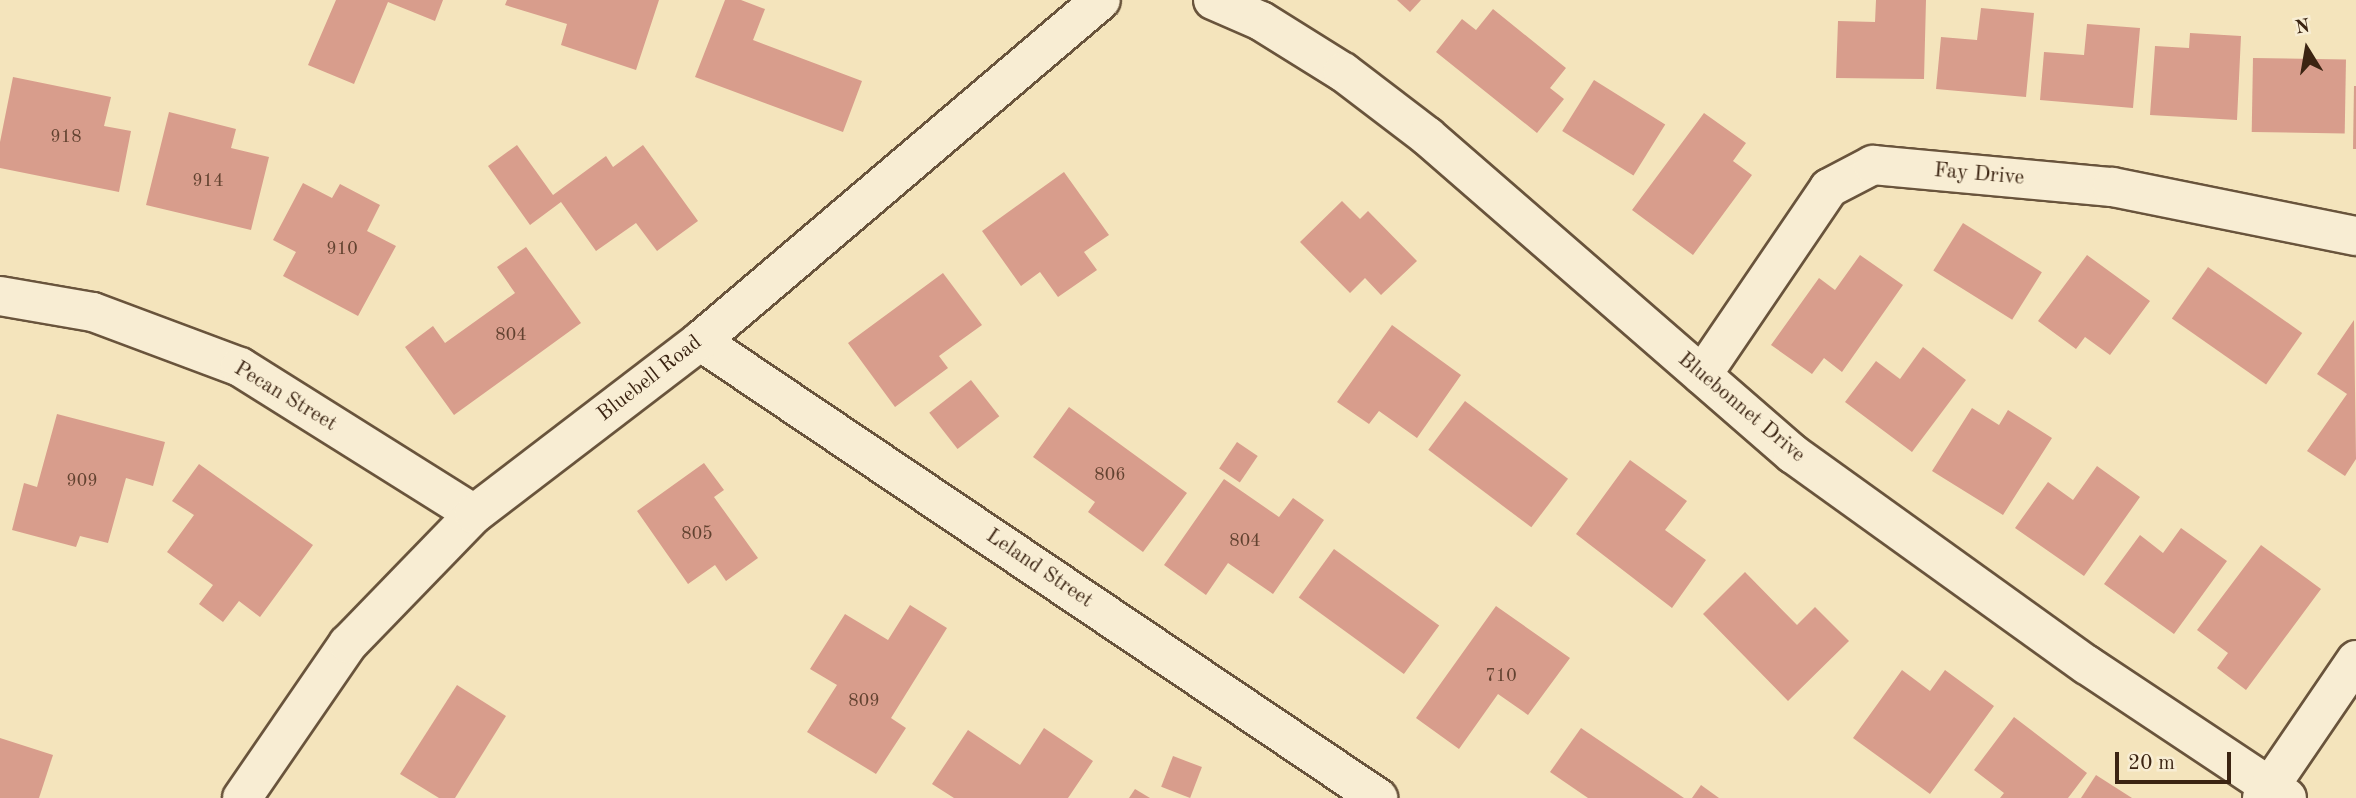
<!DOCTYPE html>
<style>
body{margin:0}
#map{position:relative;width:2356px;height:798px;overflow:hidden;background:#f4e4bc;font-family:"Old Standard TT",serif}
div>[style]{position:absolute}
.building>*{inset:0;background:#d89d8c;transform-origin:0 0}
.roads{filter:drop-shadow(2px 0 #69543c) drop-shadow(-2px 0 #69543c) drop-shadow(0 2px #69543c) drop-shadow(0 -2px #69543c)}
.minor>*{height:38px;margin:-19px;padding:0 19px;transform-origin:19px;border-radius:19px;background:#f8edd3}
span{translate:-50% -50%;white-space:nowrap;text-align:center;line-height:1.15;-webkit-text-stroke:5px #f8edd3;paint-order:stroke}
.number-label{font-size:18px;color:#624230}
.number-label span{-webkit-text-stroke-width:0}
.street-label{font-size:21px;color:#3b2412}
.north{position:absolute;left:2272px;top:14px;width:70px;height:70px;-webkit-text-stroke:5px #f8edd3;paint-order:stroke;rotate:349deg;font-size:19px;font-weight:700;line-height:28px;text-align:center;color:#3b2412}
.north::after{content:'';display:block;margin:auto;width:24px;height:32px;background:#3b2412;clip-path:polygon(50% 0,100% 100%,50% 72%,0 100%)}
.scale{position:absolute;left:2115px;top:752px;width:116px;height:32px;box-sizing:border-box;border:4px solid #3b2412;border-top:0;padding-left:9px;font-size:21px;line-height:24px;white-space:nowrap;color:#3b2412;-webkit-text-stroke:5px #f8edd3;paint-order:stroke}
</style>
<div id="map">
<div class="building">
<i style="clip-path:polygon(336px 0,443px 0,435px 21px,388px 2px,354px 84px,308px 65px)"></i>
<i style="clip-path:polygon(507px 0,659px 0,636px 70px,561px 45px,567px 24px,505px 5px)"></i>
<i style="clip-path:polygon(725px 0,741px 0,765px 9px,753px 40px,862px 81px,843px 132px,695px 77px)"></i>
<i style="clip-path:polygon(1397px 0,1421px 0,1410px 12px)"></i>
<i style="clip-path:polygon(1876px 0,1926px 0,1924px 79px,1836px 78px,1838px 21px,1875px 22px)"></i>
<i style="clip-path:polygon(1981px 8px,2034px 13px,2026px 97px,1936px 89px,1941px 37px,1977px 40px)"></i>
<i style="clip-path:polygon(1493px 9px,1566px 68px,1550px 88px,1564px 99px,1537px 133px,1436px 52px,1462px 19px,1476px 30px)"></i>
<i style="clip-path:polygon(2087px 24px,2140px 28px,2133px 108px,2040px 100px,2044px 52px,2084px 55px)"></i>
<i style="clip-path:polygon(2190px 33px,2241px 36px,2237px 120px,2150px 115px,2155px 46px,2189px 48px)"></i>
<i style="left:2253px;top:58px;width:93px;height:74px;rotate:1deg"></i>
<i style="clip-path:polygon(13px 77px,111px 97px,104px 126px,131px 131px,119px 192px,0 168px,0 142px)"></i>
<i style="left:1594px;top:80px;width:84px;height:60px;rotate:32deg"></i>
<i style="clip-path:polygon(2354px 86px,2356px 86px,2356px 149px,2353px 149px)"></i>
<i style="clip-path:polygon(169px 112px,236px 129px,231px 148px,269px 157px,251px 230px,146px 205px)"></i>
<i style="clip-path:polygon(1704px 113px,1746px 143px,1733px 161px,1752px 175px,1693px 255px,1632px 210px)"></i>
<i style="clip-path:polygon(517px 145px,553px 195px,606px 156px,613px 167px,643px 145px,698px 221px,657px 251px,636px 223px,596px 251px,561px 202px,530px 225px,488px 166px)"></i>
<i style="clip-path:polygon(1064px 172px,1109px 235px,1084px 252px,1097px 270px,1058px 297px,1040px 272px,1021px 286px,982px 231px)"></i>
<i style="clip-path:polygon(303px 183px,332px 198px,340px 184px,380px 205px,367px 231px,396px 246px,358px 316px,283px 276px,296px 252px,273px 240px)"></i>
<i style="clip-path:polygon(1342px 201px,1360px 219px,1368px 211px,1417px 261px,1381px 295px,1365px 278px,1350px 293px,1300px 242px)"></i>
<i style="left:1963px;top:223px;width:93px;height:56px;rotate:32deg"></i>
<i style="clip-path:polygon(526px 247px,581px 323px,454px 415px,405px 347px,433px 326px,445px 343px,515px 293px,497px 267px)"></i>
<i style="clip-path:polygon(1860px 255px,1903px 285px,1842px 372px,1824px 358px,1812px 374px,1771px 345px,1819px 278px,1835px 290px)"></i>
<i style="clip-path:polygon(2087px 255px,2150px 301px,2110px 355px,2085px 337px,2076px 349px,2038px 321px)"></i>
<i style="left:2208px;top:267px;width:115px;height:63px;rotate:35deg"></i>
<i style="clip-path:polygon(943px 273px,982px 325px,939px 356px,948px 368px,895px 407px,848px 343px)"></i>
<i style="clip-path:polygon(2354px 320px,2356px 459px,2345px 476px,2307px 451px,2347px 394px,2317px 374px)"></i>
<i style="clip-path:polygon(1392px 325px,1461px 375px,1417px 438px,1379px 411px,1369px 424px,1337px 402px)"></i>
<i style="clip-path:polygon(1923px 347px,1966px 380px,1912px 452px,1845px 402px,1876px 361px,1900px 379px)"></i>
<i style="left:971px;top:380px;width:46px;height:53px;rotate:52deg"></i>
<i style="left:1465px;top:401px;width:129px;height:61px;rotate:37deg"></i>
<i style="clip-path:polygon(1069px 407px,1187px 493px,1143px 552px,1088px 512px,1095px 502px,1033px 457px)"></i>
<i style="clip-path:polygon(1972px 408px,1999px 425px,2008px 410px,2052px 438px,2003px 515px,1932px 471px)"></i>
<i style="clip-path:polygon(57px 414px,165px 442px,153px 486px,126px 478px,108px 543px,80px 536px,76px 547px,12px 530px,24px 483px,37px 487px)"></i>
<i style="left:1237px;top:442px;width:25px;height:32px;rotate:34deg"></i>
<i style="clip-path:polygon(1630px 460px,1687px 501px,1665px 530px,1706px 560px,1672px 608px,1576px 534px)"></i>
<i style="clip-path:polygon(704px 463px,724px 490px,714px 497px,758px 558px,726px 581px,715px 565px,688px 584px,637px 511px)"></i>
<i style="clip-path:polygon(199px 464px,313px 545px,260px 617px,239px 601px,223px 622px,199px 604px,213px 585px,167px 552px,194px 515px,172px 501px)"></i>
<i style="clip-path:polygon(2097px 466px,2140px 497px,2084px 576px,2015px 528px,2048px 482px,2073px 500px)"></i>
<i style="clip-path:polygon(1224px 479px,1279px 517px,1293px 498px,1324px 520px,1273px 594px,1228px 563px,1206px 595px,1164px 565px)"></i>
<i style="clip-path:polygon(2181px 528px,2227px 561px,2174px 634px,2104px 584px,2140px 535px,2163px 553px)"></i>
<i style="clip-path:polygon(2261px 545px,2321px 589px,2246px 690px,2217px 668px,2228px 653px,2197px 630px)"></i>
<i style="left:1334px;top:549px;width:130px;height:60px;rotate:36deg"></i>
<i style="clip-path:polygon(1745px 572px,1797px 625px,1815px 607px,1849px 641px,1788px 701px,1703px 614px)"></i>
<i style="clip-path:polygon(910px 605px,947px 628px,891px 718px,906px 728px,876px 774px,807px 732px,837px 685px,810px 669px,845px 614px,888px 640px)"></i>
<i style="clip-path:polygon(1496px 606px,1570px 658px,1528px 715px,1498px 694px,1459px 749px,1416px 718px)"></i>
<i style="clip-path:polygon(1902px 670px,1930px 691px,1945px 670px,1994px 706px,1930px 794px,1853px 738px)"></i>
<i style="clip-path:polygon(457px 685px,506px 716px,455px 798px,439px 798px,400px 774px)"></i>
<i style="clip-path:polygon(2014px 717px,2087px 773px,2068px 798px,2000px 798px,2004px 793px,1974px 770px)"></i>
<i style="clip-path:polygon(1044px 728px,1093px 761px,1068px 798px,954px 798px,932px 784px,968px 730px,1020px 765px)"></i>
<i style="clip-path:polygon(1581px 728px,1684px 798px,1588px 798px,1550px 772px)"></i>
<i style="clip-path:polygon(0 738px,53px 755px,39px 798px,0 798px)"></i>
<i style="left:1173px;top:756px;width:31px;height:33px;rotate:21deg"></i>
<i style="clip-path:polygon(2096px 775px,2132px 798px,2081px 798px)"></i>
<i style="clip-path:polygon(1701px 785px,1719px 798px,1692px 798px)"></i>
<i style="clip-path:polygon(1135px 789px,1150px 798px,1129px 798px)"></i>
</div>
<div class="roads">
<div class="minor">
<i style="left:1213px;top:0;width:52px;rotate:23.6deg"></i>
<i style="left:1261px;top:21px;width:97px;rotate:31.9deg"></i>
<i style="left:1343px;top:72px;width:106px;rotate:37.3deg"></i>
<i style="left:1427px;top:136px;width:485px;rotate:41deg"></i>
<i style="left:1793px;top:454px;width:362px;rotate:35.7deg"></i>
<i style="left:2087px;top:665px;width:240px;rotate:33.6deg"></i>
<i style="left:0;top:296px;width:94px;rotate:9.8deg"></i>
<i style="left:93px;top:312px;width:157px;rotate:20.5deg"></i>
<i style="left:240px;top:367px;width:276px;rotate:32.1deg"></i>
<i style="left:700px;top:341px;width:818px;rotate:33.98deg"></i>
<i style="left:1702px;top:375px;width:226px;rotate:-55.8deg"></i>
<i style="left:1829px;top:188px;width:50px;rotate:-27.6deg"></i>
<i style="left:1873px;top:165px;width:240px;rotate:5.3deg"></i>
<i style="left:2112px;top:187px;width:249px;rotate:11.4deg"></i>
<i style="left:242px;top:798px;width:187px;rotate:-55.5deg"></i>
<i style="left:348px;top:644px;width:181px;rotate:-45.9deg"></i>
<i style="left:474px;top:514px;width:285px;rotate:-37.4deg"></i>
<i style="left:700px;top:341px;width:526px;rotate:-40.38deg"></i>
<i style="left:2262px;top:798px;width:167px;rotate:-55.7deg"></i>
</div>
</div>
<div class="number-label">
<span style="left:66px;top:137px">918</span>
<span style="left:208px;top:181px">914</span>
<span style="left:342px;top:249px">910</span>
<span style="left:511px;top:335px">804</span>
<span style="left:1110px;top:475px">806</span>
<span style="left:82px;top:481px">909</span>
<span style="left:697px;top:534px">805</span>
<span style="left:1245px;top:541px">804</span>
<span style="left:1501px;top:676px">710</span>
<span style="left:864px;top:701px">809</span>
</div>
<div class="street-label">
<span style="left:1979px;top:175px;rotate:5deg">Fay Drive</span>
<span style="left:650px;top:379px;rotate:-38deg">Bluebell Road</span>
<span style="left:285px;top:397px;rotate:31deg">Pecan Street</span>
<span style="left:1741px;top:408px;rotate:40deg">Bluebonnet Drive</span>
<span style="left:1039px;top:569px;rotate:34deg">Leland Street</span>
</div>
<div class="north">N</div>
<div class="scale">20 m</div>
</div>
